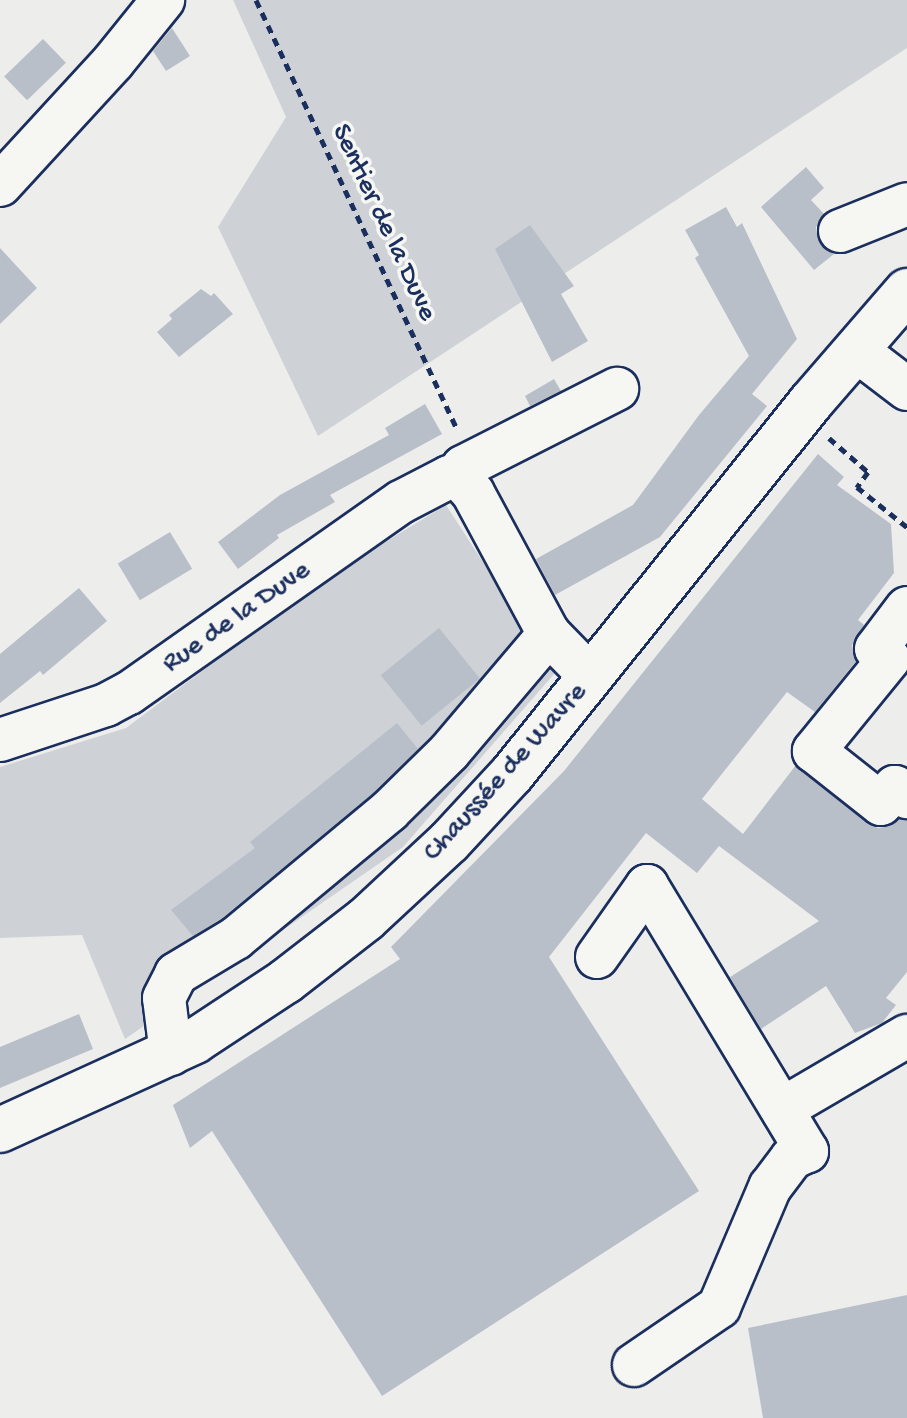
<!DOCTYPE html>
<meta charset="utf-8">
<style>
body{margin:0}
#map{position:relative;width:907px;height:1418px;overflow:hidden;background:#edeeec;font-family:"Gochi Hand",sans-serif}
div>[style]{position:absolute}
.green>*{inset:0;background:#ced2d7}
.building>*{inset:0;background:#b9bfc8;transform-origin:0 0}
.path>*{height:5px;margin-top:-2.5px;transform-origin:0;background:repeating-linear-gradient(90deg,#1b2f5e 0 8px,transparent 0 14px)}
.roads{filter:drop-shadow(2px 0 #1b2f5e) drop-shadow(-2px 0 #1b2f5e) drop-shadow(0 2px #1b2f5e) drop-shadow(0 -2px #1b2f5e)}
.minor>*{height:42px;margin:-21px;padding:0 21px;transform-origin:21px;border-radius:21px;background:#f6f6f2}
.major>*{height:44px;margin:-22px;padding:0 22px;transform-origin:22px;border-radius:22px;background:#f6f6f2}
span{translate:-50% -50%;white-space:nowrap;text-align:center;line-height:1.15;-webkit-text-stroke:7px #f6f6f2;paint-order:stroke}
.street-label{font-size:28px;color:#1b2f5e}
</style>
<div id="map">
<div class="green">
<i style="clip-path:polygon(233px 0,907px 0,907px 48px,318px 436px,218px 227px,286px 117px)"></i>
<i style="clip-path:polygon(446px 505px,555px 673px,403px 847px,125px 1039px,82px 935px,0 938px,0 767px,126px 728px,328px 577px)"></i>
</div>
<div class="building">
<i style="clip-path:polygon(172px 28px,190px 56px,166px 71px,153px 51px)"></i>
<i style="left:43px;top:39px;width:33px;height:54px;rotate:46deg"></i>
<i style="clip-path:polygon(806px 167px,824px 188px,811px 200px,824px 214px,816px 227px,818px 239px,825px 249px,834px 254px,814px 270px,761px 207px)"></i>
<i style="clip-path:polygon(726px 207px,737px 227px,742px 223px,797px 339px,752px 394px,767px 406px,660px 537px,555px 595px,536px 559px,633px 505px,699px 415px,749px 356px,695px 258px,699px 255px,685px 230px)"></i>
<i style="clip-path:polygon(530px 225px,574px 286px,561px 294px,588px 341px,552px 362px,495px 249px)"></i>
<i style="clip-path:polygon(0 248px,37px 288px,0 324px)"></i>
<i style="clip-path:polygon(201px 289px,211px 296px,214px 293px,233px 314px,179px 357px,157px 332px,172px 319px,169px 315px)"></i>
<i style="clip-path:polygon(554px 379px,561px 391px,530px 406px,525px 396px)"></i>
<i style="clip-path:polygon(425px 404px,442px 434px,330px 495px,335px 502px,277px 535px,279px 538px,238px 569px,218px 542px,280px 495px,389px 435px,385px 428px)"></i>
<i style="clip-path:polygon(818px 454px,844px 477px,837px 485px,891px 524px,894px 573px,858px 620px,864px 625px,852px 645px,856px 661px,815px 712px,787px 692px,702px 799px,743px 834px,796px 765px,867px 823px,878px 828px,890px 826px,900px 819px,907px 820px,907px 972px,886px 998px,896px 1005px,882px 1023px,855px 1033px,826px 986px,761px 1029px,730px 977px,819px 921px,719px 846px,697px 873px,646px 833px,549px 957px,699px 1191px,382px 1396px,212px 1131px,190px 1148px,173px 1105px,400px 959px,391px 947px,564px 771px)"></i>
<i style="left:170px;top:532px;width:43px;height:61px;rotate:59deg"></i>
<i style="clip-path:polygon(79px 588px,107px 621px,43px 675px,40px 671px,0 703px,0 654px)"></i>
<i style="left:439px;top:628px;width:65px;height:75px;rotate:51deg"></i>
<i style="clip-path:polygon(397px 723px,418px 749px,373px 793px,222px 918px,193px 936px,171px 910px,255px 848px,250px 842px)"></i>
<i style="clip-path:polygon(79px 1014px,93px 1049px,0 1088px,0 1047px)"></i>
<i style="clip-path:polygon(907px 1295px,907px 1418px,763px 1418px,748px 1328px)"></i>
</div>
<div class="path">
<i style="left:256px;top:0;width:475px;rotate:64.9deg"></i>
<i style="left:829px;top:438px;width:52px;rotate:41.1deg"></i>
<i style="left:868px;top:472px;width:19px;rotate:126deg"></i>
<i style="left:857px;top:487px;width:64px;rotate:38.7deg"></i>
</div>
<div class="roads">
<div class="minor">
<i style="left:0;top:185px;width:167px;rotate:-47.4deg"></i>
<i style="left:113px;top:62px;width:80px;rotate:-51.1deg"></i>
<i style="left:840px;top:231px;width:72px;rotate:-21.9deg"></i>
<i style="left:856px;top:350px;width:64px;rotate:37.4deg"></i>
<i style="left:462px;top:481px;width:14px;rotate:-86deg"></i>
<i style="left:463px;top:467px;width:173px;rotate:-26.9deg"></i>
<i style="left:907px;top:608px;width:51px;rotate:127.1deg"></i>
<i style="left:876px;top:649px;width:16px;rotate:38deg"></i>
<i style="left:889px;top:659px;width:119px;rotate:129.2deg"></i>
<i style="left:814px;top:751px;width:85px;rotate:38.3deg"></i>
<i style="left:881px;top:804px;width:22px;rotate:-51deg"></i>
<i style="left:895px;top:787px;width:16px;rotate:40deg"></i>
<i style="left:0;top:740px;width:112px;rotate:-18.3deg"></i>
<i style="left:106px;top:705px;width:26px;rotate:-28deg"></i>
<i style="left:129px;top:693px;width:332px;rotate:-35.1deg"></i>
<i style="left:401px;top:502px;width:54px;rotate:-27.5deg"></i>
<i style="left:449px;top:477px;width:14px;rotate:17deg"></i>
<i style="left:462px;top:481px;width:16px;rotate:47deg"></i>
<i style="left:473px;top:493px;width:160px;rotate:61.7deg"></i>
<i style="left:549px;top:634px;width:60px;rotate:45.7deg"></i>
<i style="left:597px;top:957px;width:87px;rotate:-54.8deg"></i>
<i style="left:647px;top:886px;width:310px;rotate:58.9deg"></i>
<i style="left:807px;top:1151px;width:17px;rotate:155deg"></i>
<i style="left:792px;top:1158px;width:36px;rotate:127deg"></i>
<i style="left:770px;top:1187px;width:130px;rotate:113deg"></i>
<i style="left:719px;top:1307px;width:103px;rotate:145.7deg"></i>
<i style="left:171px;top:1054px;width:56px;rotate:-97.1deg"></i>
<i style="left:164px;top:998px;width:27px;rotate:-63deg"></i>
<i style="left:176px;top:974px;width:70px;rotate:-31deg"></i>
<i style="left:236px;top:938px;width:199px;rotate:-39.7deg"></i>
<i style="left:389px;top:811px;width:84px;rotate:-44.5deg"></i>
<i style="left:449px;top:752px;width:155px;rotate:-49.7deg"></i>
<i style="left:782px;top:1109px;width:145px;rotate:-30.3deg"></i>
</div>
<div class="major">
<i style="left:0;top:1130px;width:214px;rotate:-24.5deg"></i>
<i style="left:195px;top:1041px;width:109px;rotate:-33.4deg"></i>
<i style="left:286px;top:981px;width:101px;rotate:-37.8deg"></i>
<i style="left:366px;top:919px;width:113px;rotate:-42.9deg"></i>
<i style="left:449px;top:842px;width:93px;rotate:-47.2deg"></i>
<i style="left:512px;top:774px;width:477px;rotate:-51.2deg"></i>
<i style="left:811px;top:402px;width:147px;rotate:-49.1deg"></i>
</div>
</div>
<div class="street-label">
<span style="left:383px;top:223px;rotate:65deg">Sentier de la Duve</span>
<span style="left:237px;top:618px;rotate:-35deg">Rue de la Duve</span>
<span style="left:506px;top:773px;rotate:-48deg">Chaussée de Wavre</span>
</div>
</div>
